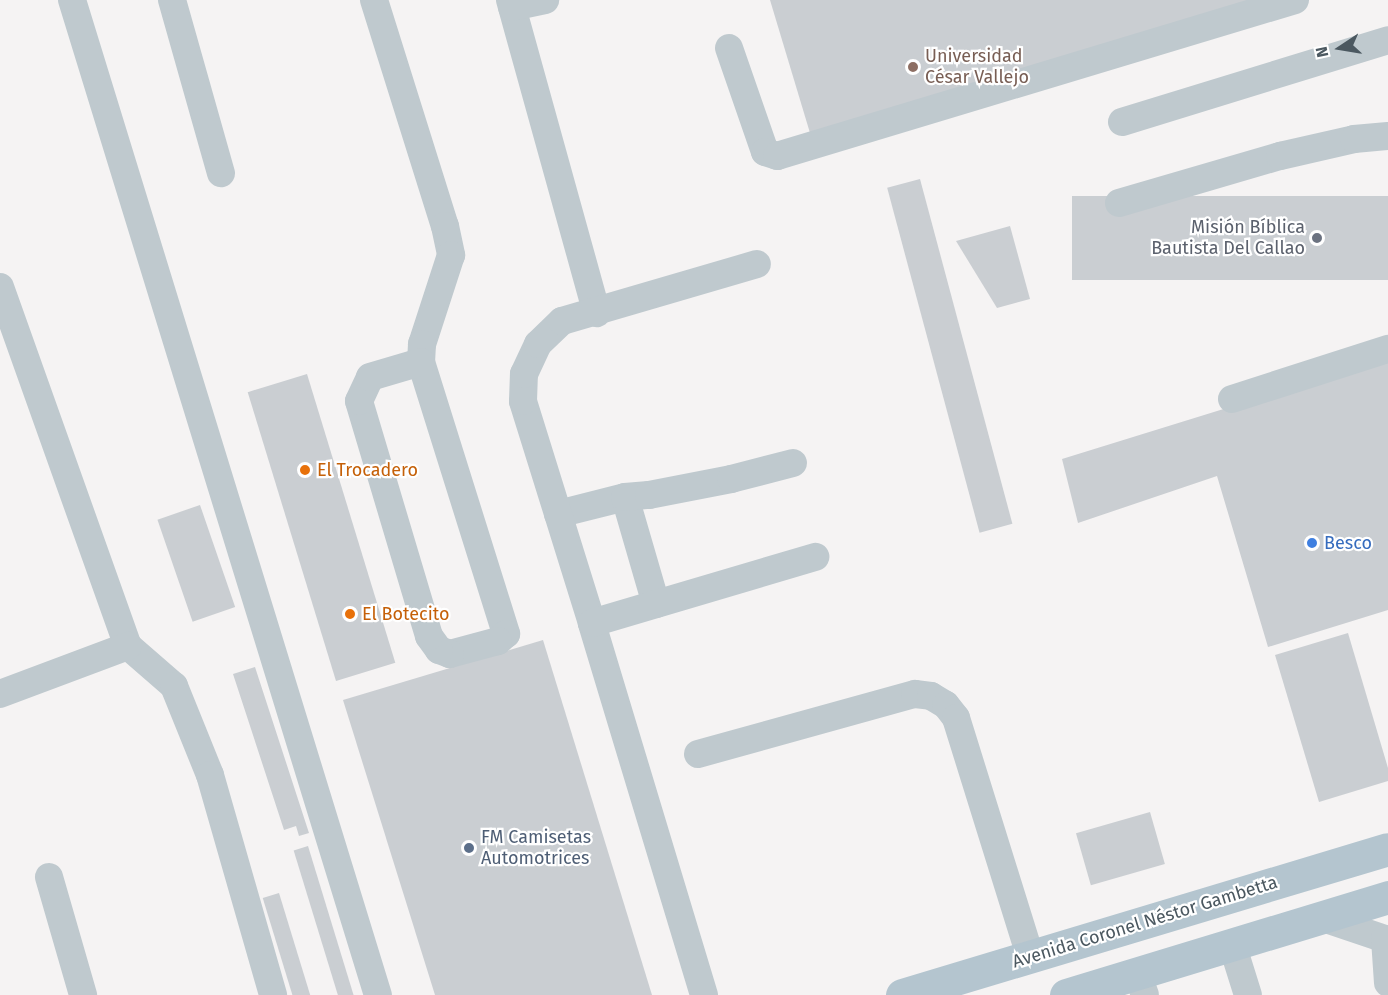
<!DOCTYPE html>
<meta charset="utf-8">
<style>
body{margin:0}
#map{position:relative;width:1388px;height:995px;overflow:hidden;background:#f5f3f3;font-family:"Fira Sans",sans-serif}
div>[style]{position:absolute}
.building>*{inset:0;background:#caced2;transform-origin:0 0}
.minor>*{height:28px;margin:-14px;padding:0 14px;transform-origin:14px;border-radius:14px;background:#bfc9ce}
.major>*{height:33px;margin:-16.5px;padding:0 16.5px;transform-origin:16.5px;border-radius:16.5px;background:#b4c5cf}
.dots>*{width:16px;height:16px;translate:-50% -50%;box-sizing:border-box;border:3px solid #fff;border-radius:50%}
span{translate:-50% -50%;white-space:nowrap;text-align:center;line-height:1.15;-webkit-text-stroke:4.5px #fff;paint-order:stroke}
.education-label{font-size:18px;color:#785e54}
.left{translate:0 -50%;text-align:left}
.worship-label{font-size:18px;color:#5b616d}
.right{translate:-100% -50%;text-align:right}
.food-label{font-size:18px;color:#c56008}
.shop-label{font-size:18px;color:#366cbe}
.service-label{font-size:18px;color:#4e5e75}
.street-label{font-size:18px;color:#4b5860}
.north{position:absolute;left:1310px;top:18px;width:60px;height:60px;-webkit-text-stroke:4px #fff;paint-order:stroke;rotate:258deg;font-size:16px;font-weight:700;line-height:24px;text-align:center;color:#4b5860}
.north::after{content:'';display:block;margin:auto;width:21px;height:27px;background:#4b5860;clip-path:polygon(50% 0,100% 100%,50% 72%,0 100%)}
</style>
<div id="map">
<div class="building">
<i style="clip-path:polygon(770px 0,1259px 0,810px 133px)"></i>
<i style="left:920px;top:179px;width:357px;height:34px;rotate:75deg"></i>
<i style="left:1388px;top:196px;width:84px;height:316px;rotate:90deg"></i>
<i style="clip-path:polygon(1010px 226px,1030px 299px,997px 308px,956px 241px)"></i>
<i style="clip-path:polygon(1388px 358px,1388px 610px,1268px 647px,1217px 476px,1078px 523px,1062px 459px)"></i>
<i style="left:307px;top:374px;width:302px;height:62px;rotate:73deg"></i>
<i style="left:200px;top:505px;width:108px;height:45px;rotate:71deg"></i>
<i style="clip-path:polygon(1348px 633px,1388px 768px,1388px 781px,1319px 802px,1275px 655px)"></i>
<i style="clip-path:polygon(543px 640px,652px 995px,435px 995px,343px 700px)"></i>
<i style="clip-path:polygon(255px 667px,309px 833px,299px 836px,296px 826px,284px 830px,233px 674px)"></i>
<i style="left:1150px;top:812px;width:54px;height:77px;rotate:74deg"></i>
<i style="left:308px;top:846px;width:156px;height:15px;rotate:73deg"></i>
<i style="left:279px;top:893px;width:107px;height:17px;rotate:73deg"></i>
</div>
<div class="minor">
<i style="left:72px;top:0;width:1041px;rotate:72.91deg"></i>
<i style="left:172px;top:0;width:180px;rotate:74.2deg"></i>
<i style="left:374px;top:0;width:237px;rotate:72.6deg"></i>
<i style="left:445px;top:226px;width:30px;rotate:78deg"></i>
<i style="left:451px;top:255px;width:94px;rotate:108deg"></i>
<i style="left:422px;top:344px;width:18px;rotate:93deg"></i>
<i style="left:421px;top:362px;width:285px;rotate:72.6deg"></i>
<i style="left:506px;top:634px;width:11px;rotate:139deg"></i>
<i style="left:498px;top:641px;width:50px;rotate:164.8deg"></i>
<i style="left:450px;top:654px;width:12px;rotate:-160deg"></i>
<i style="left:439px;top:650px;width:17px;rotate:-126deg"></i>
<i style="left:429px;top:636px;width:245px;rotate:-106.6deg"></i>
<i style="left:359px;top:401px;width:26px;rotate:-65deg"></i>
<i style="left:370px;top:377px;width:53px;rotate:-16.4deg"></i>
<i style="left:510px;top:0;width:325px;rotate:74.5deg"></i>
<i style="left:512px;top:7px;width:34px;rotate:-12deg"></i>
<i style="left:729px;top:48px;width:110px;rotate:70.9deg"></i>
<i style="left:765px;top:152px;width:13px;rotate:18deg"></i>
<i style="left:777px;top:156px;width:541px;rotate:-16.76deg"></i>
<i style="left:1122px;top:122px;width:278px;rotate:-17.1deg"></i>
<i style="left:1119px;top:203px;width:168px;rotate:-16.3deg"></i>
<i style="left:1280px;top:156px;width:76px;rotate:-12.9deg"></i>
<i style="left:1354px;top:139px;width:34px;rotate:-5deg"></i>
<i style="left:0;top:287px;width:381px;rotate:70.4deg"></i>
<i style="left:128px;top:646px;width:61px;rotate:41deg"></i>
<i style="left:174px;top:686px;width:96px;rotate:68deg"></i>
<i style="left:210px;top:775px;width:229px;rotate:74deg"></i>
<i style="left:1232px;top:399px;width:164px;rotate:-17.8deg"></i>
<i style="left:558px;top:514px;width:69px;rotate:-14.2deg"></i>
<i style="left:656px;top:604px;width:111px;rotate:-106.2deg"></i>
<i style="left:625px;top:497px;width:24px;rotate:-5deg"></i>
<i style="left:649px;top:495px;width:84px;rotate:-11deg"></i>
<i style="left:731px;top:479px;width:64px;rotate:-14.5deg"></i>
<i style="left:592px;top:623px;width:232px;rotate:-107.3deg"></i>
<i style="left:523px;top:401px;width:27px;rotate:-88deg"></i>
<i style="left:524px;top:374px;width:33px;rotate:-65deg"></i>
<i style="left:538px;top:344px;width:33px;rotate:-44deg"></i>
<i style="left:562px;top:321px;width:203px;rotate:-16.3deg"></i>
<i style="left:0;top:694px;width:137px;rotate:-20.6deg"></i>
<i style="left:698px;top:754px;width:225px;rotate:-15.5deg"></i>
<i style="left:915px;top:694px;width:16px;rotate:7deg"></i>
<i style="left:931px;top:696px;width:17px;rotate:31deg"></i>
<i style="left:946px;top:705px;width:16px;rotate:52deg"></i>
<i style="left:956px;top:718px;width:248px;rotate:72.7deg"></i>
<i style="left:49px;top:877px;width:123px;rotate:73.9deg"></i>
<i style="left:1320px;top:917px;width:72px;rotate:18.7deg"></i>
<i style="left:1385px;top:939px;width:44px;rotate:86.1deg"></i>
<i style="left:1232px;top:944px;width:53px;rotate:72.6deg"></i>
<i style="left:1137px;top:973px;width:23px;rotate:70deg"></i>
<i style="left:704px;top:995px;width:388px;rotate:-106.8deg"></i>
<i style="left:592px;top:623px;width:233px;rotate:-16.5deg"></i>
</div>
<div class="major">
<i style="left:902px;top:995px;width:507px;rotate:-16.72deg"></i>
<i style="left:1066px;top:995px;width:337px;rotate:-16.9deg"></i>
</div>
<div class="dots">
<i style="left:913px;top:67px;background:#8d6e63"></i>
<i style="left:1317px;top:238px;background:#6b7280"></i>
<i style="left:305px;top:470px;background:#e8710a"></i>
<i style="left:1312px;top:543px;background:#3f7fe0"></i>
<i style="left:350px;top:614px;background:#e8710a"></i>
<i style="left:469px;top:848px;background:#5c6f8a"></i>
</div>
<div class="education-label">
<span class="left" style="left:925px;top:67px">Universidad<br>César Vallejo</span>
</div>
<div class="worship-label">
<span class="right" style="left:1305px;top:238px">Misión Bíblica<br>Bautista Del Callao</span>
</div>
<div class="food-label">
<span class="left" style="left:317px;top:470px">El Trocadero</span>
<span class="left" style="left:362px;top:614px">El Botecito</span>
</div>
<div class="shop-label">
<span class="left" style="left:1324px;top:543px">Besco</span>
</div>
<div class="service-label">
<span class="left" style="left:481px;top:848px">FM Camisetas<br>Automotrices</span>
</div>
<div class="street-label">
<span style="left:1145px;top:922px;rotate:-17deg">Avenida Coronel Néstor Gambetta</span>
</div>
<div class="north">N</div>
</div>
